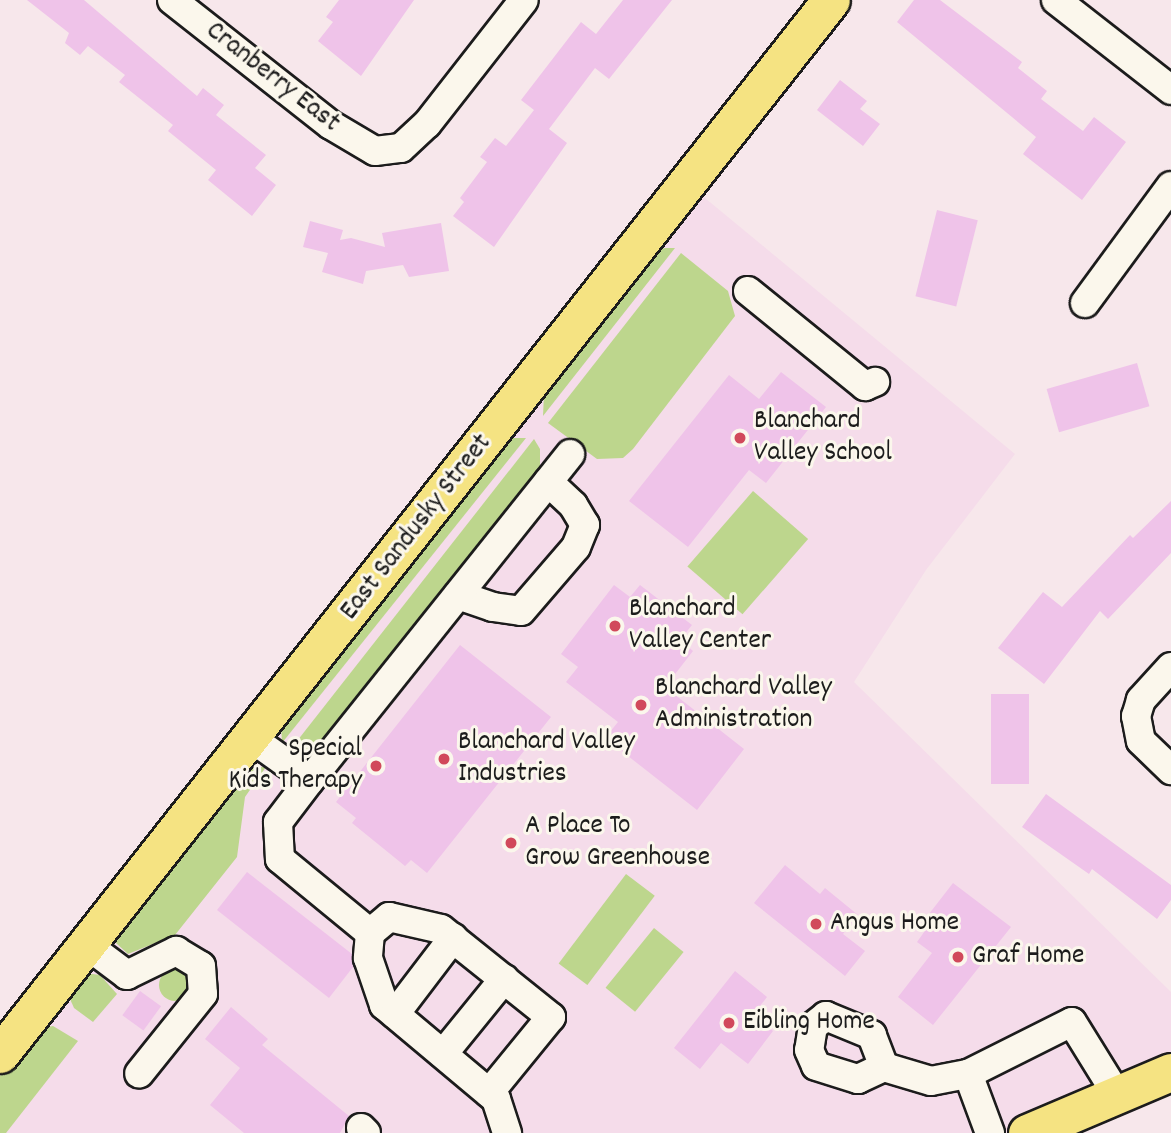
<!DOCTYPE html>
<style>
body{margin:0}
#map{position:relative;width:1171px;height:1133px;overflow:hidden;background:#f7e7eb;font-family:Dekko,sans-serif}
div>[style]{position:absolute}
.built>*{inset:0;background:#f5dcea}
.green>*{inset:0;background:#bdd68d;transform-origin:0 0}
.round{border-radius:50%}
.building>*{inset:0;background:#efc3e9;transform-origin:0 0}
.roads{filter:drop-shadow(2px 0 #1c1c1c) drop-shadow(-2px 0 #1c1c1c) drop-shadow(0 2px #1c1c1c) drop-shadow(0 -2px #1c1c1c)}
.minor>*{height:28px;margin:-14px;padding:0 14px;transform-origin:14px;border-radius:14px;background:#fbf7ec}
.major>*{height:37px;margin:-18.5px;padding:0 18.5px;transform-origin:18.5px;border-radius:18.5px;background:#f5e382}
.dots>*{width:19px;height:19px;translate:-50% -50%;box-sizing:border-box;border:4px solid #fbf7ec;border-radius:50%}
span{translate:-50% -50%;white-space:nowrap;text-align:center;line-height:1.15;-webkit-text-stroke:6px #fbf7ec;paint-order:stroke}
.street-label{font-size:28px;color:#1c1c1c}
.poi-label{font-size:28px;color:#1c1c1c}
.left{translate:0 -50%;text-align:left}
.right{translate:-100% -50%;text-align:right}
</style>
<div id="map">
<div class="built">
<i style="clip-path:polygon(688px 184px,1015px 454px,926px 570px,854px 682px,1171px 992px,1171px 1072px,1027px 1133px,0 1133px,0 1054px)"></i>
</div>
<div class="green">
<i style="clip-path:polygon(665px 248px,675px 248px,543px 416px,544px 394px,652px 252px)"></i>
<i style="clip-path:polygon(681px 253px,728px 291px,735px 316px,633px 449px,623px 458px,597px 459px,548px 423px)"></i>
<i style="clip-path:polygon(511px 438px,526px 438px,282px 743px,281px 724px,499px 445px)"></i>
<i style="clip-path:polygon(534px 439px,540px 449px,540px 470px,316px 751px,306px 755px,290px 750px)"></i>
<i style="left:753px;top:491px;width:73px;height:100px;rotate:41deg"></i>
<i style="clip-path:polygon(254px 767px,266px 767px,245px 797px,237px 857px,175px 935px,128px 954px,116px 943px,116px 930px,242px 771px)"></i>
<i style="left:626px;top:874px;width:36px;height:112px;rotate:37deg"></i>
<i style="left:654px;top:928px;width:38px;height:77px;rotate:39deg"></i>
<i class="round" style="left:159px;top:969px;width:32px;height:32px"></i>
<i style="clip-path:polygon(85px 973px,100px 975px,117px 994px,93px 1022px,74px 1008px,70px 999px)"></i>
<i style="clip-path:polygon(53px 1026px,78px 1041px,6px 1133px,0 1133px,0 1076px,38px 1029px)"></i>
</div>
<div class="building">
<i style="clip-path:polygon(27px 0,84px 0,197px 96px,203px 88px,224px 105px,216px 115px,266px 155px,255px 168px,276px 185px,252px 216px,208px 180px,216px 170px,168px 131px,173px 125px,119px 82px,125px 75px,88px 46px,80px 55px,65px 43px,69px 33px)"></i>
<i style="clip-path:polygon(339px 0,414px 0,361px 76px,318px 41px,333px 22px,326px 17px)"></i>
<i style="clip-path:polygon(623px 0,672px 0,609px 79px,595px 68px,549px 129px,567px 143px,494px 247px,453px 216px,464px 202px,460px 198px,487px 162px,480px 157px,495px 138px,506px 146px,534px 110px,521px 100px,581px 22px,596px 34px)"></i>
<i style="clip-path:polygon(914px 0,940px 0,1022px 62px,1018px 68px,1047px 91px,1041px 99px,1083px 131px,1094px 117px,1126px 142px,1082px 200px,1023px 154px,1036px 137px,897px 22px)"></i>
<i style="clip-path:polygon(840px 80px,867px 101px,860px 109px,880px 124px,863px 146px,817px 110px)"></i>
<i style="left:937px;top:210px;width:42px;height:89px;rotate:14deg"></i>
<i style="clip-path:polygon(310px 221px,343px 230px,340px 240px,351px 238px,385px 247px,382px 233px,441px 223px,449px 271px,409px 277px,403px 265px,366px 271px,363px 284px,322px 272px,328px 253px,303px 247px)"></i>
<i style="left:1137px;top:363px;width:45px;height:94px;rotate:74deg"></i>
<i style="clip-path:polygon(781px 372px,826px 407px,766px 483px,749px 470px,688px 547px,629px 501px,729px 375px,759px 399px)"></i>
<i style="clip-path:polygon(1171px 501px,1171px 553px,1108px 619px,1100px 611px,1044px 684px,998px 648px,1043px 592px,1062px 607px,1130px 535px,1133px 538px)"></i>
<i style="clip-path:polygon(614px 585px,630px 597px,640px 585px,692px 625px,680px 640px,693px 651px,665px 687px,744px 749px,697px 810px,605px 738px,618px 722px,566px 682px,578px 667px,561px 654px)"></i>
<i style="clip-path:polygon(460px 645px,551px 717px,427px 873px,411px 860px,405px 866px,352px 823px,356px 818px,336px 802px)"></i>
<i style="left:991px;top:694px;width:38px;height:90px"></i>
<i style="clip-path:polygon(1046px 794px,1171px 885px,1171px 900px,1157px 919px,1092px 869px,1089px 874px,1022px 827px)"></i>
<i style="clip-path:polygon(785px 865px,820px 894px,825px 888px,858px 915px,843px 934px,865px 951px,845px 976px,754px 903px)"></i>
<i style="clip-path:polygon(247px 872px,352px 954px,353px 967px,329px 998px,217px 910px)"></i>
<i style="clip-path:polygon(953px 883px,1011px 927px,933px 1025px,898px 997px,932px 953px,917px 942px,927px 928px,922px 923px)"></i>
<i style="clip-path:polygon(735px 971px,767px 997px,753px 1015px,773px 1031px,748px 1064px,721px 1043px,700px 1069px,674px 1048px)"></i>
<i style="left:140px;top:991px;width:26px;height:30px;rotate:36deg"></i>
<i style="clip-path:polygon(231px 1007px,268px 1039px,262px 1045px,349px 1116px,340px 1133px,244px 1133px,210px 1105px,240px 1068px,205px 1039px)"></i>
</div>
<div class="roads">
<div class="minor">
<i style="left:172px;top:0;width:202px;rotate:38.2deg"></i>
<i style="left:331px;top:125px;width:51px;rotate:30.6deg"></i>
<i style="left:375px;top:151px;width:26px;rotate:-7deg"></i>
<i style="left:401px;top:148px;width:35px;rotate:-43deg"></i>
<i style="left:427px;top:124px;width:157px;rotate:-52deg"></i>
<i style="left:1056px;top:0;width:146px;rotate:38deg"></i>
<i style="left:748px;top:291px;width:151px;rotate:39.1deg"></i>
<i style="left:865px;top:386px;width:11px;rotate:-22deg"></i>
<i style="left:1085px;top:303px;width:145px;rotate:-53.7deg"></i>
<i style="left:458px;top:595px;width:37px;rotate:19deg"></i>
<i style="left:493px;top:607px;width:28px;rotate:8deg"></i>
<i style="left:521px;top:611px;width:84px;rotate:-49.3deg"></i>
<i style="left:576px;top:547px;width:24px;rotate:-68deg"></i>
<i style="left:585px;top:525px;width:23px;rotate:-121deg"></i>
<i style="left:573px;top:505px;width:34px;rotate:-137deg"></i>
<i style="left:1171px;top:667px;width:45px;rotate:132.3deg"></i>
<i style="left:1141px;top:700px;width:17px;rotate:107deg"></i>
<i style="left:1136px;top:716px;width:25px;rotate:79deg"></i>
<i style="left:1141px;top:741px;width:42px;rotate:44deg"></i>
<i style="left:251px;top:738px;width:72px;rotate:35.4deg"></i>
<i style="left:310px;top:780px;width:417px;rotate:-51.4deg"></i>
<i style="left:310px;top:780px;width:53px;rotate:127.3deg"></i>
<i style="left:278px;top:822px;width:37px;rotate:87deg"></i>
<i style="left:280px;top:859px;width:117px;rotate:39.4deg"></i>
<i style="left:370px;top:933px;width:25px;rotate:95deg"></i>
<i style="left:368px;top:958px;width:50px;rotate:71.2deg"></i>
<i style="left:384px;top:1005px;width:146px;rotate:40deg"></i>
<i style="left:496px;top:1099px;width:36px;rotate:72deg"></i>
<i style="left:370px;top:933px;width:25px;rotate:-40deg"></i>
<i style="left:389px;top:917px;width:53px;rotate:13deg"></i>
<i style="left:441px;top:929px;width:141px;rotate:38.7deg"></i>
<i style="left:551px;top:1017px;width:98px;rotate:129.2deg"></i>
<i style="left:87px;top:945px;width:50px;rotate:36.9deg"></i>
<i style="left:127px;top:975px;width:55px;rotate:-26.1deg"></i>
<i style="left:176px;top:951px;width:29px;rotate:31deg"></i>
<i style="left:201px;top:966px;width:28px;rotate:86deg"></i>
<i style="left:203px;top:994px;width:102px;rotate:128.7deg"></i>
<i style="left:395px;top:1014px;width:96px;rotate:-52.7deg"></i>
<i style="left:443px;top:1054px;width:97px;rotate:-50.9deg"></i>
<i style="left:884px;top:1067px;width:34px;rotate:-111deg"></i>
<i style="left:872px;top:1035px;width:50px;rotate:-157.6deg"></i>
<i style="left:826px;top:1016px;width:16px;rotate:142deg"></i>
<i style="left:813px;top:1026px;width:24px;rotate:99deg"></i>
<i style="left:809px;top:1050px;width:17px;rotate:66deg"></i>
<i style="left:816px;top:1066px;width:44px;rotate:17.2deg"></i>
<i style="left:858px;top:1079px;width:29px;rotate:-25deg"></i>
<i style="left:884px;top:1067px;width:49px;rotate:16.6deg"></i>
<i style="left:931px;top:1081px;width:38px;rotate:-11deg"></i>
<i style="left:361px;top:1128px;width:7px;rotate:45deg"></i>
<i style="left:990px;top:1133px;width:63px;rotate:-110.4deg"></i>
<i style="left:968px;top:1074px;width:116px;rotate:-26.6deg"></i>
<i style="left:1072px;top:1022px;width:89px;rotate:58.3deg"></i>
</div>
<div class="major">
<i style="left:0;top:1054px;width:1342px;rotate:-51.75deg"></i>
<i style="left:1027px;top:1133px;width:156px;rotate:-23deg"></i>
</div>
</div>
<div class="dots">
<i style="left:740px;top:438px;background:#d1495b"></i>
<i style="left:615px;top:626px;background:#d1495b"></i>
<i style="left:641px;top:705px;background:#d1495b"></i>
<i style="left:444px;top:759px;background:#d1495b"></i>
<i style="left:376px;top:766px;background:#d1495b"></i>
<i style="left:511px;top:843px;background:#d1495b"></i>
<i style="left:816px;top:924px;background:#d1495b"></i>
<i style="left:958px;top:957px;background:#d1495b"></i>
<i style="left:729px;top:1023px;background:#d1495b"></i>
</div>
<div class="street-label">
<span style="left:272px;top:78px;rotate:38deg">Cranberry East</span>
<span style="left:417px;top:528px;rotate:-52deg">East Sandusky Street</span>
</div>
<div class="poi-label">
<span class="left" style="left:754px;top:438px">Blanchard<br>Valley School</span>
<span class="left" style="left:629px;top:626px">Blanchard<br>Valley Center</span>
<span class="left" style="left:655px;top:705px">Blanchard Valley<br>Administration</span>
<span class="left" style="left:458px;top:759px">Blanchard Valley<br>Industries</span>
<span class="right" style="left:362px;top:766px">Special<br>Kids Therapy</span>
<span class="left" style="left:525px;top:843px">A Place To<br>Grow Greenhouse</span>
<span class="left" style="left:830px;top:924px">Angus Home</span>
<span class="left" style="left:972px;top:957px">Graf Home</span>
<span class="left" style="left:743px;top:1023px">Eibling Home</span>
</div>
</div>
